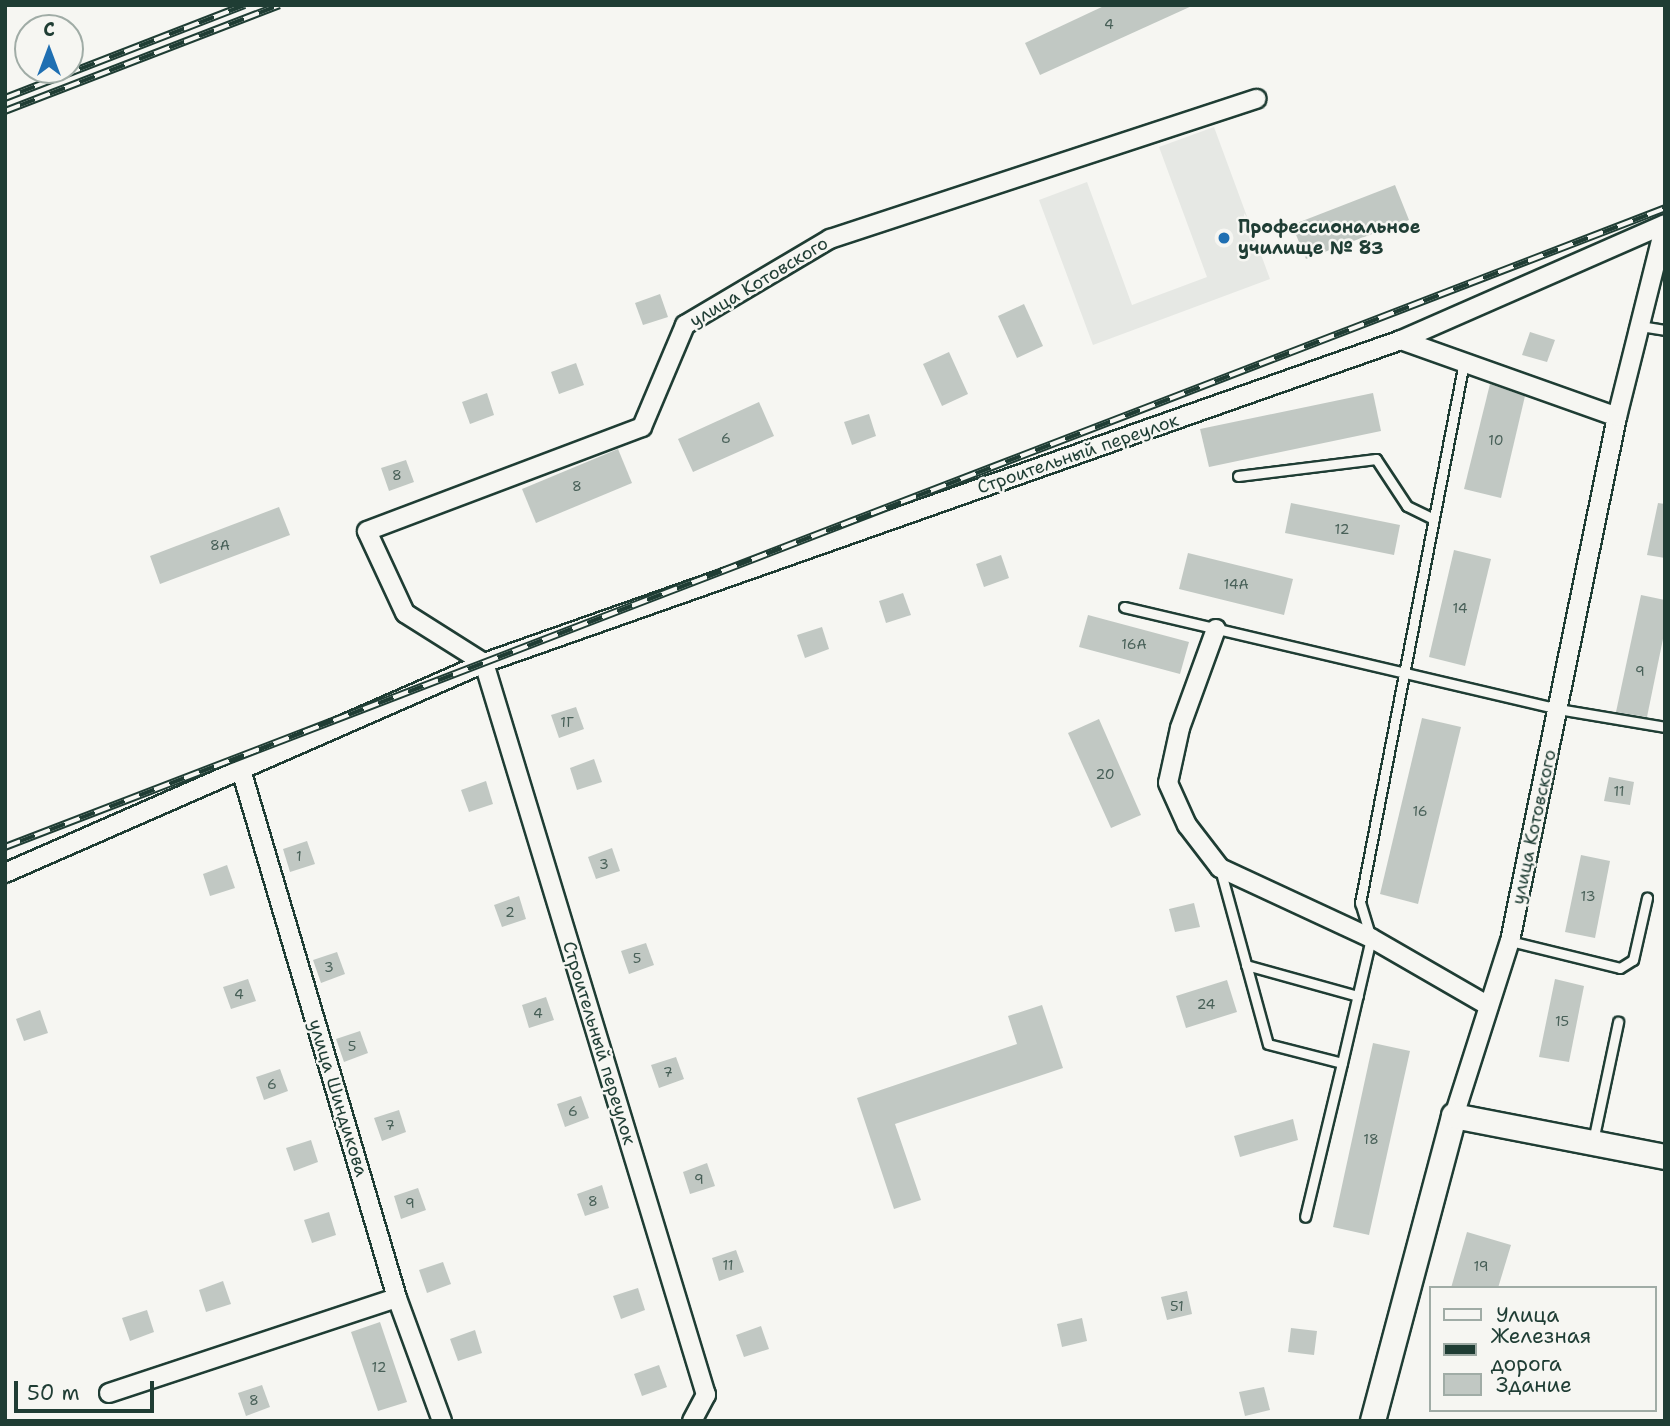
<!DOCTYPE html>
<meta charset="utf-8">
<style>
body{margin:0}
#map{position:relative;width:1670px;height:1426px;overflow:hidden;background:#f6f6f2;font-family:"Shantell Sans",sans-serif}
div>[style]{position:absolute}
.built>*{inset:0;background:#e6e8e4}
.building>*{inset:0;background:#c1c8c3}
.roads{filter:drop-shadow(2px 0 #1f3d34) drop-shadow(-2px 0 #1f3d34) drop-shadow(0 2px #1f3d34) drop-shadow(0 -2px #1f3d34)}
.lane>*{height:9px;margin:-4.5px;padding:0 4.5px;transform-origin:4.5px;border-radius:4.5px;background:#f6f6f2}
.street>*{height:18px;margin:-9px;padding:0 9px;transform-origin:9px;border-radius:9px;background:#f6f6f2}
.secondary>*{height:24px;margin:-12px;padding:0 12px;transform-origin:12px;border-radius:12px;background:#f6f6f2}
.rail>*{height:8px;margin-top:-4px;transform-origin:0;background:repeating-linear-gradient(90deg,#f6f6f2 0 16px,#1f3d34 0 32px);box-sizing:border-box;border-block:2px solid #1f3d34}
.dots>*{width:19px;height:19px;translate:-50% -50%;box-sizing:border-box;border:4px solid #f6f6f2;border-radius:50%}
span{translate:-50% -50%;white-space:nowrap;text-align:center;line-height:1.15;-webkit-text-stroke:5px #f6f6f2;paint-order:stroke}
.number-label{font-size:14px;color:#486058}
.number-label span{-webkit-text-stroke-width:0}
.poi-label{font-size:18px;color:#1f3d34;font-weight:700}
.left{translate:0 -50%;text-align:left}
.street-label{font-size:18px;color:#1f3d34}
.frame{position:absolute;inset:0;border:7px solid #1f3d34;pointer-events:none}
.legend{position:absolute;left:1429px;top:1286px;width:228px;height:126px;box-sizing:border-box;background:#f6f6f2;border:2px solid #a0aca6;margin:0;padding:9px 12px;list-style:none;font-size:21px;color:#1f3d34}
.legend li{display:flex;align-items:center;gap:14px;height:35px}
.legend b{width:35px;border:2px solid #a0aca6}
.north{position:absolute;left:14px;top:14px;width:70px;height:70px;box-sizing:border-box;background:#f6f6f2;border:2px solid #a0aca6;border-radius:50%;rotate:0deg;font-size:19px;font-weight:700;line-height:28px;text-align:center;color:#1f3d34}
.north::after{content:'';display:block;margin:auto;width:24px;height:32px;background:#1f6fb2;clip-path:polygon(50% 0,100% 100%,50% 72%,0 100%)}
.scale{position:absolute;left:14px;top:1381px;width:140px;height:32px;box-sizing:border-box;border:4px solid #1f3d34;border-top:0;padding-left:9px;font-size:21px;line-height:24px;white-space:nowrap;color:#1f3d34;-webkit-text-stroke:5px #f6f6f2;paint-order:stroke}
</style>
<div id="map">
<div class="built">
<i style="clip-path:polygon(1214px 127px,1270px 279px,1093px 345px,1039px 200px,1087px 182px,1132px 305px,1207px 277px,1159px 147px)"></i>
</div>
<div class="building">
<i style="clip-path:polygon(1106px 5px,1194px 5px,1040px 75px,1025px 43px)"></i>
<i style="clip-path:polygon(1395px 185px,1409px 220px,1306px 259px,1292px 225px)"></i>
<i style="clip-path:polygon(660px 294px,668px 317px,643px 325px,635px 303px)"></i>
<i style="clip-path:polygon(1024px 304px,1043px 346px,1017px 358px,998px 316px)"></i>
<i style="clip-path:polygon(1530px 332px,1555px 340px,1547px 362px,1522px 355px)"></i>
<i style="clip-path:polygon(949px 352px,968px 394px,942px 406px,923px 364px)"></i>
<i style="clip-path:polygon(576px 363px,584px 385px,559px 394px,551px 372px)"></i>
<i style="clip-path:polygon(1490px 384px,1525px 396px,1501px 498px,1464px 489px)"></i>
<i style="clip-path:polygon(487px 393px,494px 415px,470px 424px,462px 402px)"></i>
<i style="clip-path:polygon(1373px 393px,1381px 431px,1209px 467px,1200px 429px)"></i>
<i style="clip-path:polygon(759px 402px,774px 436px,693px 472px,678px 439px)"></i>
<i style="clip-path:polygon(869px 414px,876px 436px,852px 445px,844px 422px)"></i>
<i style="clip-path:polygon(618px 449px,632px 483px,536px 523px,522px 489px)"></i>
<i style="clip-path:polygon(406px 460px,414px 482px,389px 491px,381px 468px)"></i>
<i style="clip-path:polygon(1291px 503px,1400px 525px,1394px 555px,1285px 533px)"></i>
<i style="clip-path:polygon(1658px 503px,1665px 504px,1665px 558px,1647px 555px)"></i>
<i style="clip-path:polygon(279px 507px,290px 535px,160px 584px,150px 556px)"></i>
<i style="clip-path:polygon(1454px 550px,1491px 559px,1465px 666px,1429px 657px)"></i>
<i style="clip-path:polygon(1188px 553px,1293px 579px,1284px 615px,1179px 589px)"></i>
<i style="clip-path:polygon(1001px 555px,1009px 578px,984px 587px,976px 564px)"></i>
<i style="clip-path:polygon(903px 593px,911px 615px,886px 623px,879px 601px)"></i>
<i style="clip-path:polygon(1641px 595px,1665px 600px,1665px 629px,1647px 717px,1616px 712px)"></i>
<i style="clip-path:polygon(1088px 615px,1189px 642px,1180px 674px,1079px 647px)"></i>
<i style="clip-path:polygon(822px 627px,829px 649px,805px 658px,797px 635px)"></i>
<i style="clip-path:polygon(576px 707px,584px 729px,559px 738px,551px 715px)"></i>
<i style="clip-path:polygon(1422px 718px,1461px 727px,1418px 904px,1380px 894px)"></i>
<i style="clip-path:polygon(1099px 719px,1141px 815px,1111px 828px,1068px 733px)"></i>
<i style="clip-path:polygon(594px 759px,602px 782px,577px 790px,570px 768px)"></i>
<i style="clip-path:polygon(1609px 777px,1634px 782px,1630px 805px,1604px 801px)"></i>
<i style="clip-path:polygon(486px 781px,493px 804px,469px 812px,461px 790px)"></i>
<i style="clip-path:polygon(307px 841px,315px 864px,290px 872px,283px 849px)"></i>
<i style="clip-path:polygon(612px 848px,620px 871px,596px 879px,588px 857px)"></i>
<i style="clip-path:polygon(1581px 855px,1610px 861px,1595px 938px,1565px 932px)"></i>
<i style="clip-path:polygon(227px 865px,235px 888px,210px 896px,203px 874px)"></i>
<i style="clip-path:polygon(519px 896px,526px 919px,502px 927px,494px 905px)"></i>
<i style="clip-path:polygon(1194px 903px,1200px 927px,1175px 932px,1169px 909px)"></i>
<i style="clip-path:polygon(646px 943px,654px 965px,629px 974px,621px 951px)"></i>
<i style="clip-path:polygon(337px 952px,345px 974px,321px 983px,313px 960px)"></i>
<i style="clip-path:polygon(248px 979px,256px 1001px,231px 1009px,223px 987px)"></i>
<i style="clip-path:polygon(1555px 979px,1584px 986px,1569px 1062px,1539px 1057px)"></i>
<i style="clip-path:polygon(1227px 980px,1237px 1012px,1186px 1028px,1176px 996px)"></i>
<i style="clip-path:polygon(546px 997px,554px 1020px,529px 1028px,522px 1005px)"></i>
<i style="clip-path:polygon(1042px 1005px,1063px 1068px,895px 1124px,921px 1200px,894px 1209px,857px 1098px,1017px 1044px,1008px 1016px)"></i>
<i style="clip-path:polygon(40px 1010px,48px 1033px,24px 1041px,16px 1019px)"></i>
<i style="clip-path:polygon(360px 1031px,368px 1053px,344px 1062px,336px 1039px)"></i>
<i style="clip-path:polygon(1373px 1043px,1410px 1051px,1369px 1235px,1333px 1227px)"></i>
<i style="clip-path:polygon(676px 1057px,684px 1079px,659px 1088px,651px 1065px)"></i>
<i style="clip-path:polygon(280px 1069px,288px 1091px,264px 1100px,256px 1077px)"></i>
<i style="clip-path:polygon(581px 1096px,589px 1118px,565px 1127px,557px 1104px)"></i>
<i style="clip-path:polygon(399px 1110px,406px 1132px,382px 1141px,374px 1118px)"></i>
<i style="clip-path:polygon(1293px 1119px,1298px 1140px,1240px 1157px,1234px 1136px)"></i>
<i style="clip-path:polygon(311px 1140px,318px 1162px,294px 1171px,286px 1148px)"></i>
<i style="clip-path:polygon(707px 1163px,715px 1186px,690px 1194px,683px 1172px)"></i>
<i style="clip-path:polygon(602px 1185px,609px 1208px,585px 1216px,577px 1194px)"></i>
<i style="clip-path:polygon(418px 1188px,426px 1210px,401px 1219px,394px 1196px)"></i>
<i style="clip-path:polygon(329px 1212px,336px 1235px,312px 1243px,304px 1220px)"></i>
<i style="clip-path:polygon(1467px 1232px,1511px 1245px,1498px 1288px,1451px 1288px)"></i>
<i style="clip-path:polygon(736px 1250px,744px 1272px,719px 1281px,712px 1258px)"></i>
<i style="clip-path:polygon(443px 1262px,451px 1284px,427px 1293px,419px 1270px)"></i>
<i style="clip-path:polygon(223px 1281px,231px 1304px,206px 1312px,199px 1290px)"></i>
<i style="clip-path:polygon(638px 1288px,645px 1310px,621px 1319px,613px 1296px)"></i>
<i style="clip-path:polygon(1187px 1291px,1192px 1314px,1167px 1320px,1161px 1297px)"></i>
<i style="clip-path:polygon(147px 1310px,154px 1332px,130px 1341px,122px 1318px)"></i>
<i style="clip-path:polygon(1082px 1318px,1087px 1341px,1062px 1347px,1057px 1324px)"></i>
<i style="clip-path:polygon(380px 1322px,407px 1402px,378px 1411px,351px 1332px)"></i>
<i style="clip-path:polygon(761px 1326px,769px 1349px,744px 1357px,736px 1335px)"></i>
<i style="clip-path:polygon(1291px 1328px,1317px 1331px,1314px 1355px,1288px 1352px)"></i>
<i style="clip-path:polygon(475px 1330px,482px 1353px,458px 1361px,450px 1339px)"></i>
<i style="clip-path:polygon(659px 1365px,667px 1387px,642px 1396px,634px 1374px)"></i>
<i style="clip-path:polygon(262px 1385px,270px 1407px,246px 1416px,238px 1393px)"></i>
<i style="clip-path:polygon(1264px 1387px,1270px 1410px,1245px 1416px,1239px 1392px)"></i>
</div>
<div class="roads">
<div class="lane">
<i style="left:1640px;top:326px;width:25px;rotate:9deg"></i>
<i style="left:1238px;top:476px;width:139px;rotate:-7deg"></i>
<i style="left:1376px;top:459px;width:56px;rotate:56.6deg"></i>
<i style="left:1407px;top:506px;width:30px;rotate:26deg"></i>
<i style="left:1124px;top:607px;width:446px;rotate:13.2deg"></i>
<i style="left:1558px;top:709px;width:109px;rotate:9.5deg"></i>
<i style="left:1220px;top:869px;width:181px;rotate:74.7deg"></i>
<i style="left:1268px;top:1044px;width:76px;rotate:14.4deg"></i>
<i style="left:1342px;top:1063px;width:158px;rotate:103.5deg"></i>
<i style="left:1510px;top:941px;width:113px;rotate:13.8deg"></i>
<i style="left:1620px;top:968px;width:15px;rotate:-32deg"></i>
<i style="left:1633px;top:960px;width:64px;rotate:-77.3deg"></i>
<i style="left:1246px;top:965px;width:116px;rotate:15.5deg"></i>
<i style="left:1342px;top:1063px;width:128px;rotate:-76.9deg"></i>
<i style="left:1371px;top:938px;width:37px;rotate:-107deg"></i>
<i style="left:1360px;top:903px;width:551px;rotate:-79.12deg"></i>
<i style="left:1593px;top:1141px;width:122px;rotate:-78.1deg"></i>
</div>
<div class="street">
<i style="left:1401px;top:340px;width:229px;rotate:19.6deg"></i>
<i style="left:1216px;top:629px;width:105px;rotate:110deg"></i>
<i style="left:1180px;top:728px;width:56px;rotate:102.3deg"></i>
<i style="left:1168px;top:783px;width:46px;rotate:65.7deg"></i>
<i style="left:1187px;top:825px;width:54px;rotate:52.5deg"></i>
<i style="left:1220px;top:868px;width:166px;rotate:24.9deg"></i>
<i style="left:1371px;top:938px;width:136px;rotate:30deg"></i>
<i style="left:242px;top:773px;width:547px;rotate:73.55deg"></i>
<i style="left:397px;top:1298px;width:131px;rotate:69.9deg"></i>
<i style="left:5px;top:873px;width:523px;rotate:-23.67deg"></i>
<i style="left:484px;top:663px;width:972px;rotate:-19.4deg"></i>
<i style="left:1401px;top:340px;width:288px;rotate:-23.7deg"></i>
<i style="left:1454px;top:1116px;width:184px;rotate:-72.3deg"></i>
<i style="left:1510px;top:941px;width:535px;rotate:-78.46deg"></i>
<i style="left:1617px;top:417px;width:198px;rotate:-76deg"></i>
<i style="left:109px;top:1393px;width:303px;rotate:-18.3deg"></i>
<i style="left:692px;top:1421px;width:30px;rotate:-62deg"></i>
<i style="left:706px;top:1395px;width:765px;rotate:-106.87deg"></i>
<i style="left:484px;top:663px;width:93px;rotate:-147.7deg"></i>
<i style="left:405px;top:613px;width:90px;rotate:-114.9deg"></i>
<i style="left:367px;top:531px;width:294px;rotate:-20.7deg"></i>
<i style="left:642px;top:427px;width:111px;rotate:-67.1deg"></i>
<i style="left:685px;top:325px;width:169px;rotate:-30.7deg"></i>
<i style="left:830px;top:239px;width:449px;rotate:-18.2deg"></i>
</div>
<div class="secondary">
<i style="left:1373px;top:1421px;width:316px;rotate:-75.1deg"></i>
<i style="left:1454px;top:1116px;width:215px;rotate:11deg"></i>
</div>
</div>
<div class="rail">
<i style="left:5px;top:98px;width:257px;rotate:-21.2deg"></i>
<i style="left:5px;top:111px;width:294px;rotate:-21.1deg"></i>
<i style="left:5px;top:847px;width:1779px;rotate:-21.05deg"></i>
</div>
<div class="dots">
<i style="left:1224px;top:238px;background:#1f6fb2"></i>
</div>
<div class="number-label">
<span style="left:1109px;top:24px">4</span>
<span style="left:726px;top:438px">6</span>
<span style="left:1496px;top:440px">10</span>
<span style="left:397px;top:475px">8</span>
<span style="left:577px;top:486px">8</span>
<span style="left:1342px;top:529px">12</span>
<span style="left:220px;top:545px">8А</span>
<span style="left:1236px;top:584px">14А</span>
<span style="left:1460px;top:608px">14</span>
<span style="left:1134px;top:644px">16А</span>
<span style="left:1640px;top:671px">9</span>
<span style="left:567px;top:722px">1Г</span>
<span style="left:1105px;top:774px">20</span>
<span style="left:1619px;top:791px">11</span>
<span style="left:1420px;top:811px">16</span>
<span style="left:299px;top:856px">1</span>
<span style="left:604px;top:864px">3</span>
<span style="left:1588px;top:896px">13</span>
<span style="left:510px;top:912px">2</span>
<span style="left:637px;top:958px">5</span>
<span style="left:329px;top:967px">3</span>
<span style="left:239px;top:994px">4</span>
<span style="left:1206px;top:1004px">24</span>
<span style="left:538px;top:1013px">4</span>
<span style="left:1562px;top:1021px">15</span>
<span style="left:352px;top:1046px">5</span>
<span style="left:668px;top:1072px">7</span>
<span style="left:272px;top:1084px">6</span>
<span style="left:573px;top:1111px">6</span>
<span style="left:390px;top:1125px">7</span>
<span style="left:1371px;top:1139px">18</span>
<span style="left:699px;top:1179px">9</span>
<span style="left:593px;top:1201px">8</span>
<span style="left:410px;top:1203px">9</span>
<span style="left:728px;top:1265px">11</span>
<span style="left:1481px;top:1266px">19</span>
<span style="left:1177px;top:1306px">51</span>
<span style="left:379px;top:1367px">12</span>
<span style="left:254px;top:1400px">8</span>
</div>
<div class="poi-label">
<span class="left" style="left:1238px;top:238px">Профессиональное<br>училище № 83</span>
</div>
<div class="street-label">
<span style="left:759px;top:282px;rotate:-31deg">улица Котовского</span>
<span style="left:1078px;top:454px;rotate:-19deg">Строительный переулок</span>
<span style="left:1534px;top:827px;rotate:-78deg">улица Котовского</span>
<span style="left:599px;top:1043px;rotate:73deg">Строительный переулок</span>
<span style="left:338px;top:1098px;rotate:73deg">улица Шиндикова</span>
</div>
<div class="frame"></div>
<ul class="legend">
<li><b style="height:9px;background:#f6f6f2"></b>Улица</li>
<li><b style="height:9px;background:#1f3d34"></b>Железная дорога</li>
<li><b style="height:19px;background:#c1c8c3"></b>Здание</li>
</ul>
<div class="north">С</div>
<div class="scale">50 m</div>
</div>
